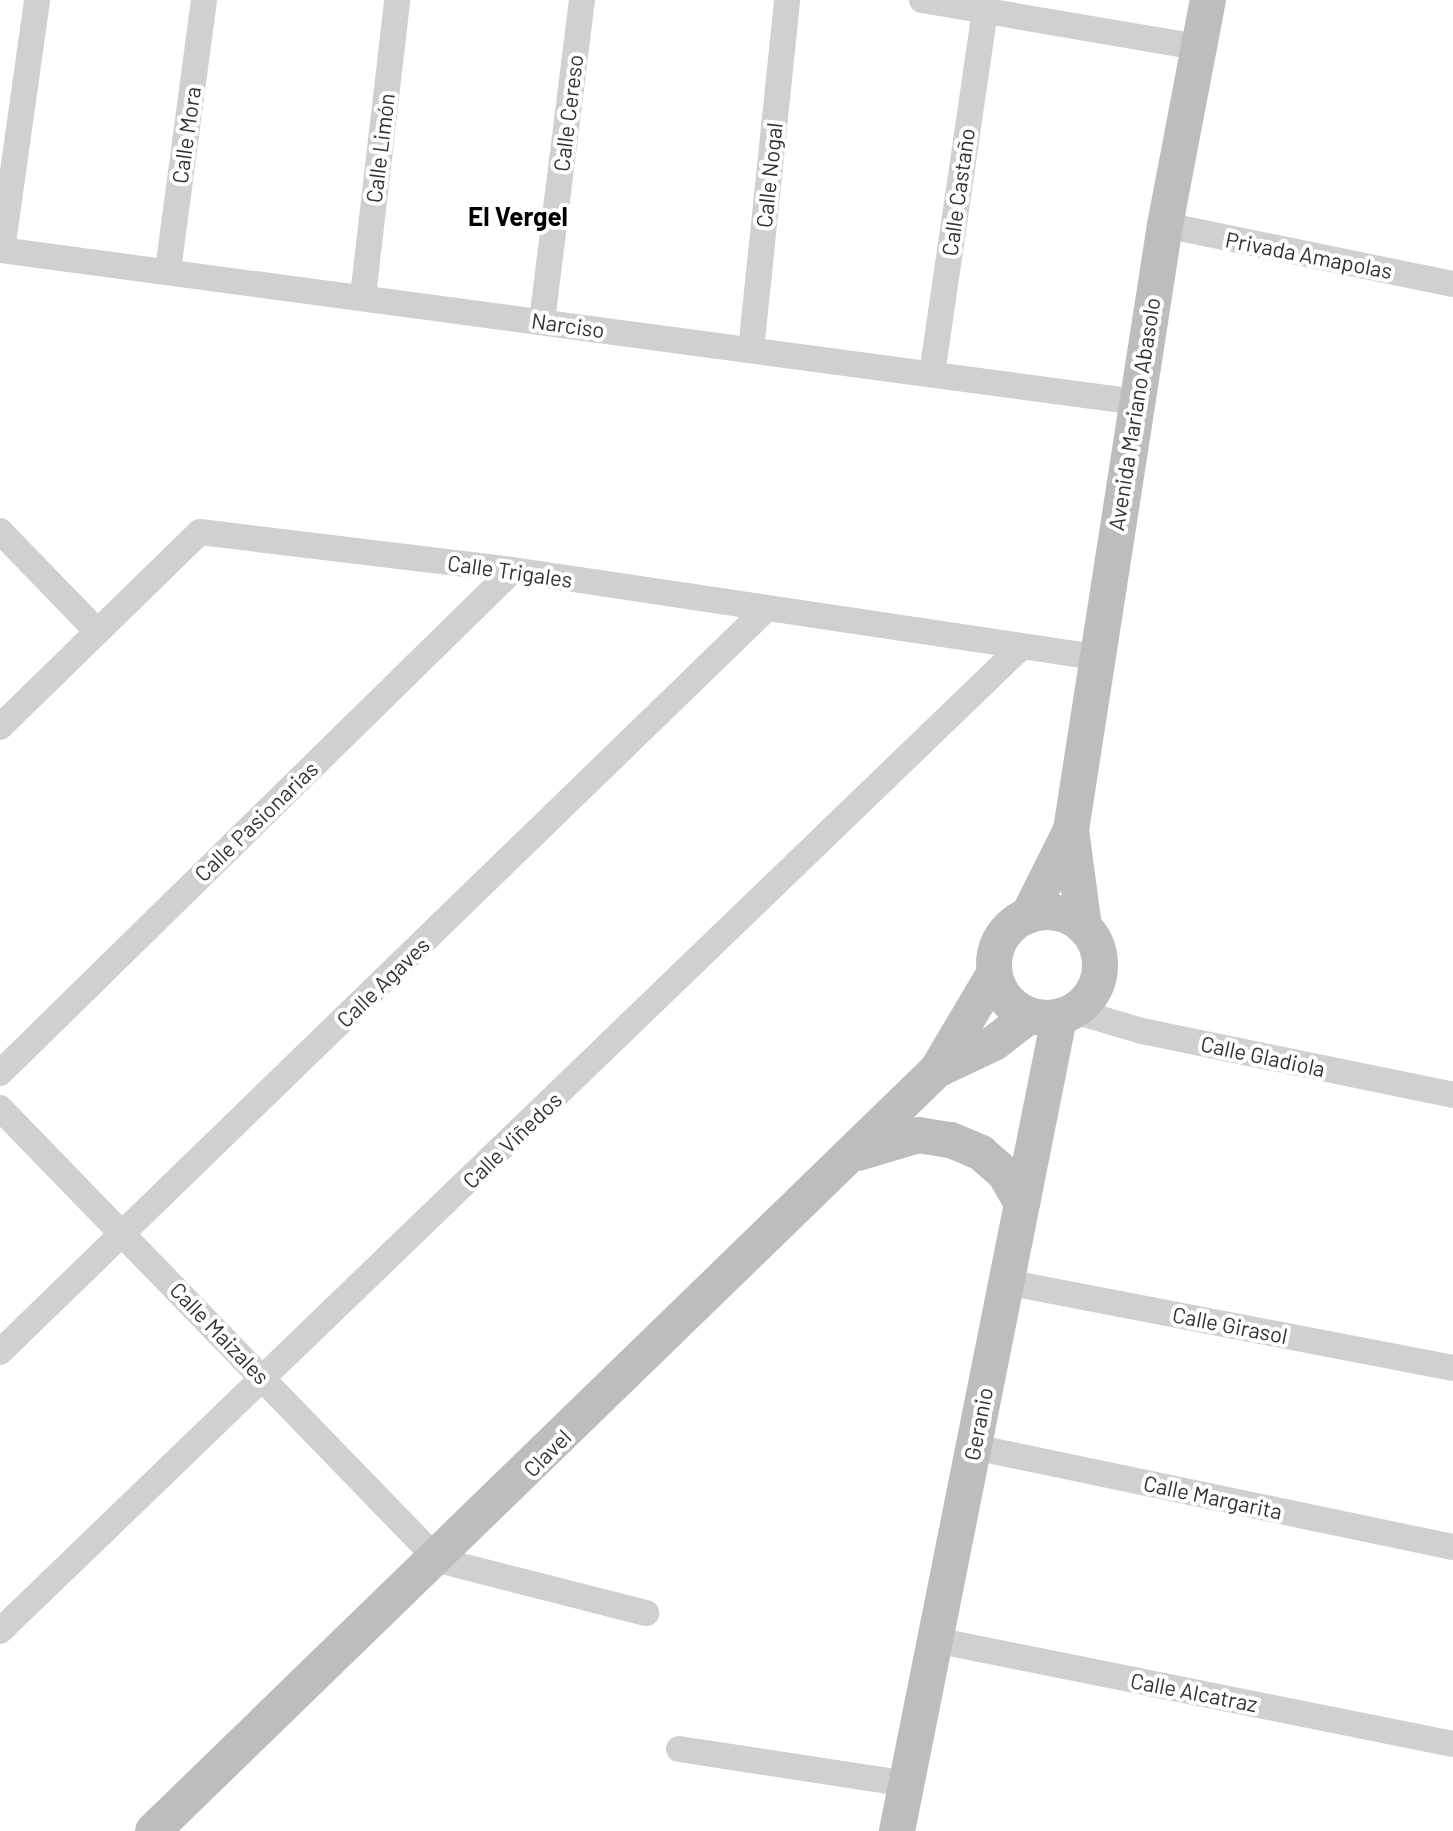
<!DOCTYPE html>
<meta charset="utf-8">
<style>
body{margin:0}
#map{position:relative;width:1453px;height:1831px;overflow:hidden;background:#fff;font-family:Barlow,sans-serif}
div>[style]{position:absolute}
.street>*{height:26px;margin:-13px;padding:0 13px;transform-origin:13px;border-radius:13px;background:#d0d0d0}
.secondary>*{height:36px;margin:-18px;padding:0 18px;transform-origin:18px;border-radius:18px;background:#bdbdbd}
.secondary>.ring{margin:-18px;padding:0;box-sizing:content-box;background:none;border:36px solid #bdbdbd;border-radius:50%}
span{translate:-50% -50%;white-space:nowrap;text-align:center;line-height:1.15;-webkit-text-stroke:8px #fff;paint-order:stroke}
.street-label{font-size:22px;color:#333}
.quarter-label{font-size:26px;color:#000;font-weight:700}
</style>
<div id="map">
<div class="street">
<i style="left:922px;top:0;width:280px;rotate:9.7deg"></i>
<i style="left:1165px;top:225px;width:294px;rotate:11.6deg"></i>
<i style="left:0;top:250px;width:1146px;rotate:7.62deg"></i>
<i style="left:2px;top:250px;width:252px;rotate:-82deg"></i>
<i style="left:168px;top:270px;width:272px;rotate:-82.4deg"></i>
<i style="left:363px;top:296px;width:298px;rotate:-83.4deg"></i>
<i style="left:542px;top:321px;width:323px;rotate:-82.9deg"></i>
<i style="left:751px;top:350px;width:352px;rotate:-84.1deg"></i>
<i style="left:932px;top:374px;width:368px;rotate:-81.7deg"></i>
<i style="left:0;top:531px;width:136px;rotate:45.9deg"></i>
<i style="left:0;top:727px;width:279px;rotate:-44.3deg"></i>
<i style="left:200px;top:532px;width:315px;rotate:6.9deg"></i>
<i style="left:513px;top:570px;width:588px;rotate:8.5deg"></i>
<i style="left:1074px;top:1011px;width:71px;rotate:16.4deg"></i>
<i style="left:1142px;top:1031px;width:318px;rotate:11.6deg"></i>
<i style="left:0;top:1073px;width:718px;rotate:-44.44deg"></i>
<i style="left:0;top:1108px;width:629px;rotate:45.9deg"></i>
<i style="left:438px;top:1560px;width:215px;rotate:14.3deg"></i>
<i style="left:1006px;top:1282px;width:455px;rotate:10.9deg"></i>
<i style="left:0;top:1352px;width:1064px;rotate:-44.12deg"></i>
<i style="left:974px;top:1447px;width:489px;rotate:11.8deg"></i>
<i style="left:0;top:1631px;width:1418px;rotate:-43.94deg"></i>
<i style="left:935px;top:1640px;width:528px;rotate:11.35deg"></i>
<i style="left:679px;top:1749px;width:231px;rotate:8.7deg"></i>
</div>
<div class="secondary">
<i style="left:1071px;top:830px;width:98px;rotate:82.4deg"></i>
<i class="ring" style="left:994px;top:912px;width:70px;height:70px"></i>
<i style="left:1028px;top:916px;width:96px;rotate:-63.4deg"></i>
<i style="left:1071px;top:830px;width:612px;rotate:-81.17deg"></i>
<i style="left:1165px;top:225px;width:229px;rotate:-79.2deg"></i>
<i style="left:937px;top:1070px;width:63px;rotate:-25.3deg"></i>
<i style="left:994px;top:1043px;width:44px;rotate:-37.6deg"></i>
<i style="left:858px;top:1153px;width:63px;rotate:-16.7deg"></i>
<i style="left:918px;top:1135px;width:33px;rotate:9deg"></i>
<i style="left:951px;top:1140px;width:33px;rotate:23deg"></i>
<i style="left:981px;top:1153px;width:32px;rotate:41deg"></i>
<i style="left:1005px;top:1174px;width:34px;rotate:60deg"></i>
<i style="left:153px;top:1831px;width:1093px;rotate:-44.15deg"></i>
<i style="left:937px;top:1070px;width:112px;rotate:-59.3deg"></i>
<i style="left:897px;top:1831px;width:829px;rotate:-78.73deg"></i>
</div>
<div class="street-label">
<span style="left:568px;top:113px;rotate:-83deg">Calle Cereso</span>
<span style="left:186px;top:135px;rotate:-82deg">Calle Mora</span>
<span style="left:380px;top:148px;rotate:-83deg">Calle Limón</span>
<span style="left:769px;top:175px;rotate:-84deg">Calle Nogal</span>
<span style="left:958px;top:192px;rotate:-82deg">Calle Castaño</span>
<span style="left:1309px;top:255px;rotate:11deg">Privada Amapolas</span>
<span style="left:568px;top:325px;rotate:8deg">Narciso</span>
<span style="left:1134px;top:414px;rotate:-81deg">Avenida Mariano Abasolo</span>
<span style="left:510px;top:571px;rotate:8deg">Calle Trigales</span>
<span style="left:256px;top:821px;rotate:-44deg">Calle Pasionarias</span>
<span style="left:383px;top:982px;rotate:-44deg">Calle Agaves</span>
<span style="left:1263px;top:1056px;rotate:12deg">Calle Gladiola</span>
<span style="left:512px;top:1140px;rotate:-44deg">Calle Viñedos</span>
<span style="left:1230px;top:1325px;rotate:11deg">Calle Girasol</span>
<span style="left:220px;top:1333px;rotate:46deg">Calle Maizales</span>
<span style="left:978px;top:1424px;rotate:-79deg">Geranio</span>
<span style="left:547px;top:1453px;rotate:-45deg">Clavel</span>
<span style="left:1213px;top:1497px;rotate:12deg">Calle Margarita</span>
<span style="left:1194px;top:1692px;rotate:11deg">Calle Alcatraz</span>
</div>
<div class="quarter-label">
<span style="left:518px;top:216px">El Vergel</span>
</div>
</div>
